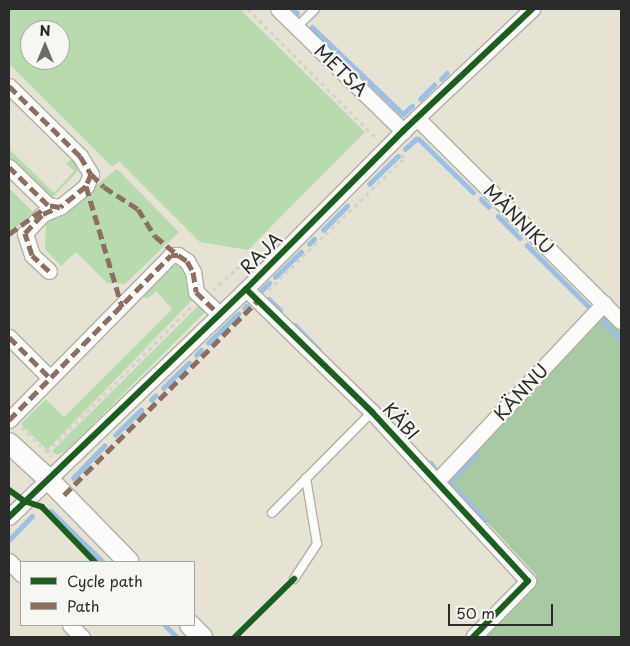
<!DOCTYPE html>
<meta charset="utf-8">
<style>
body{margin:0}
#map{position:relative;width:630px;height:646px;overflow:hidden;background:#e6e2d4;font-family:"Playpen Sans",sans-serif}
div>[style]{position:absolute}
.green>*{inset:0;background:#b7dbae}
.forest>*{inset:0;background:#a7caa2}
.stream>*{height:4.5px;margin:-2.25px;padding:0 2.25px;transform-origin:2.25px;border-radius:2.25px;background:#9cc0e4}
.path>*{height:2.5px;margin-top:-1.25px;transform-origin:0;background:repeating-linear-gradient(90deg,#d2d1ce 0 4px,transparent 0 8px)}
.roads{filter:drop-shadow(1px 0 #b2afa6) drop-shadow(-1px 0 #b2afa6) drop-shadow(0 1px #b2afa6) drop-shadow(0 -1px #b2afa6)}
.service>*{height:8px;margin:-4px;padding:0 4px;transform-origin:4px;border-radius:4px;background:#fbfbf9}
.minor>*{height:15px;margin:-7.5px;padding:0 7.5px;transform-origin:7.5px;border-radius:7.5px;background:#fbfbf9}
.tertiary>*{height:20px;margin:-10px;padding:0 10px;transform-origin:10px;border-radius:10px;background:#fbfbf9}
.quiet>*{height:5px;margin-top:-2.5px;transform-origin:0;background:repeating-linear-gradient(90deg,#8d6e63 0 10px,transparent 0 15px)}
.cycleway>*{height:6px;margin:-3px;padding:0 3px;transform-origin:3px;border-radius:3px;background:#1b5e20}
span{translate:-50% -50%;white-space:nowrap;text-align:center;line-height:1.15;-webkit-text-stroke:4.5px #f6f6f2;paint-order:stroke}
.street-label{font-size:18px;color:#2b2b2b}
.frame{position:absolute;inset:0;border:10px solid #2b2b2b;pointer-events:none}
.legend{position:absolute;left:20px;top:561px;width:175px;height:65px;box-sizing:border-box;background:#f6f6f2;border:1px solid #a5a5a2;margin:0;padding:6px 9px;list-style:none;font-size:15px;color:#2b2b2b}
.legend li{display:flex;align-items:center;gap:10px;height:25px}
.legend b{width:25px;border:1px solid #a5a5a2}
.north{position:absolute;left:20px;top:20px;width:50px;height:50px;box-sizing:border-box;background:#f6f6f2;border:1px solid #a5a5a2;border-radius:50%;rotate:0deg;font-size:14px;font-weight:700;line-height:20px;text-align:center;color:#2b2b2b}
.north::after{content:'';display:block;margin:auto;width:18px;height:22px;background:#6c6b66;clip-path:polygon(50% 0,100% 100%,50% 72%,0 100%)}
.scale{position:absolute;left:448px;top:604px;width:105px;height:22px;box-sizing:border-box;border:2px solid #2b2b2b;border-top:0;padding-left:6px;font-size:15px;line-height:18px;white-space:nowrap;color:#2b2b2b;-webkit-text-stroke:4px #f6f6f2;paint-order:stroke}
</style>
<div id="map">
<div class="green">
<i style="clip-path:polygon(evenodd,9px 9px,240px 9px,365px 132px,248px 250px,200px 242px,119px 161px,112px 167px,9px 64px,9px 9px,30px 30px,60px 30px,60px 60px,30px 60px,30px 30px)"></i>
<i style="clip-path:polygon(9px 149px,54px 193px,74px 171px,66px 163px,74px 158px,81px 168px,53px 197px,50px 198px,46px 196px,9px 160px)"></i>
<i style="clip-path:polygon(117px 169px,179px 232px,125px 284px,107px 283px,76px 252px,61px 266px,45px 249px,46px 224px)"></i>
<i style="clip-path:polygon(9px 188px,33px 212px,9px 234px)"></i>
<i style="clip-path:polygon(173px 264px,185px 268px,196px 296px,47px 450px,21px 424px,46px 399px,64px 417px,172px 309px,156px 291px,147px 299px,143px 296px,146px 293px,147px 286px)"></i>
<i style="clip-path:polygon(201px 303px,205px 307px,204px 313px,66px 451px,56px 455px,52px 451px)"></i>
</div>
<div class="forest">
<i style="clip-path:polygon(604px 313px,621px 329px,621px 637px,480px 637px,537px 576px,449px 481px)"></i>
</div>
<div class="stream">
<i style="left:293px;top:9px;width:6px;rotate:45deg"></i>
<i style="left:312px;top:27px;width:126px;rotate:43.7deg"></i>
<i style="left:403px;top:114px;width:12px;rotate:-42deg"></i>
<i style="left:441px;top:79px;width:8px;rotate:-45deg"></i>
<i style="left:420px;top:99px;width:20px;rotate:-45deg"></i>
<i style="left:405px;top:149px;width:15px;rotate:-42deg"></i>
<i style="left:416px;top:139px;width:3px"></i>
<i style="left:419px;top:139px;width:76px;rotate:44.5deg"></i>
<i style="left:369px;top:184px;width:40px;rotate:-44deg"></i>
<i style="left:481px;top:199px;width:11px;rotate:45deg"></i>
<i style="left:498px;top:216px;width:31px;rotate:45deg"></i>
<i style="left:323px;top:230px;width:34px;rotate:-45deg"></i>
<i style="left:309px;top:244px;width:7px;rotate:-45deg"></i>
<i style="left:527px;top:245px;width:86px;rotate:45deg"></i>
<i style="left:275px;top:277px;width:36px;rotate:-44deg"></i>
<i style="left:259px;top:293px;width:14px;rotate:-45deg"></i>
<i style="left:269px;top:299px;width:16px;rotate:45deg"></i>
<i style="left:244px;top:308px;width:3px;rotate:-45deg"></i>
<i style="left:604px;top:322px;width:24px;rotate:45deg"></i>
<i style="left:295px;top:325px;width:35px;rotate:46deg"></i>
<i style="left:208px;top:343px;width:42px;rotate:-44deg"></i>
<i style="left:196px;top:355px;width:7px;rotate:-45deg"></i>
<i style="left:163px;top:388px;width:36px;rotate:-44deg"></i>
<i style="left:151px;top:400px;width:6px;rotate:-45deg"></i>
<i style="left:115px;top:435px;width:36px;rotate:-44deg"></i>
<i style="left:477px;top:454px;width:39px;rotate:134deg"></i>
<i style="left:450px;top:482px;width:52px;rotate:46.5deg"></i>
<i style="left:431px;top:463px;width:5px;rotate:53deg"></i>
<i style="left:73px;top:478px;width:45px;rotate:-45.9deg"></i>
<i style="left:51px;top:511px;width:73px;rotate:44.4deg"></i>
<i style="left:9px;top:540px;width:33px;rotate:-46deg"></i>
<i style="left:165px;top:625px;width:17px;rotate:45deg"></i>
</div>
<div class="path">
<i style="left:248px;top:9px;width:183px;rotate:45.2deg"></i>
<i style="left:213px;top:290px;width:31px;rotate:-42deg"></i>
<i style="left:236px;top:269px;width:13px;rotate:-39deg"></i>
<i style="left:246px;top:261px;width:8px;rotate:-14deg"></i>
<i style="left:268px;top:290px;width:190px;rotate:-44.1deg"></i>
<i style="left:404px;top:158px;width:7px;rotate:-135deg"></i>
<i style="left:22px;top:427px;width:42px;rotate:45deg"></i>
<i style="left:47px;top:452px;width:204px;rotate:-45.2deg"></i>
</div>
<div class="roads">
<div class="service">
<i style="left:297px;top:27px;width:25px;rotate:-45deg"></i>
<i style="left:272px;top:513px;width:142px;rotate:-45.3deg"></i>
<i style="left:294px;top:579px;width:42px;rotate:-56.7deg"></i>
<i style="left:317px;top:544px;width:67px;rotate:-99.5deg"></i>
</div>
<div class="minor">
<i style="left:278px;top:9px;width:175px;rotate:44.3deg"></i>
<i style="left:9px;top:86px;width:100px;rotate:44.6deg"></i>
<i style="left:80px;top:156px;width:21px;rotate:59deg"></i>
<i style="left:91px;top:174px;width:13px;rotate:113deg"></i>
<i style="left:86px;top:186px;width:33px;rotate:141deg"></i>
<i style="left:60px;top:207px;width:12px;rotate:-171deg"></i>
<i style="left:48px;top:205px;width:54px;rotate:-135.7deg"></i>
<i style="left:417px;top:118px;width:288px;rotate:44.9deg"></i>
<i style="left:49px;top:271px;width:23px;rotate:-137deg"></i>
<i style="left:32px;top:255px;width:23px;rotate:-108deg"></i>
<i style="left:25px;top:233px;width:26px;rotate:-47deg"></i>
<i style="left:43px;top:214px;width:17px;rotate:-24deg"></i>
<i style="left:246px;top:289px;width:176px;rotate:44.3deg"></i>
<i style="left:372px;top:412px;width:230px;rotate:47.3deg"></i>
<i style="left:528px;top:581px;width:78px;rotate:134.5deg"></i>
<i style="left:9px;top:337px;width:58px;rotate:45deg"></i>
<i style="left:9px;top:420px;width:231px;rotate:-45.5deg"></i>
<i style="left:171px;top:255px;width:7px"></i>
<i style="left:178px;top:255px;width:11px;rotate:34deg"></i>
<i style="left:187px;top:261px;width:13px;rotate:61deg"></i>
<i style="left:193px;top:272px;width:20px;rotate:81deg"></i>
<i style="left:196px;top:292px;width:32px;rotate:44deg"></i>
<i style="left:437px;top:481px;width:244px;rotate:-46.8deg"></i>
<i style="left:9px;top:517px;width:329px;rotate:-43.9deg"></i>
<i style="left:246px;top:289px;width:223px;rotate:-45.2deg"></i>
<i style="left:403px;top:131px;width:178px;rotate:-43.4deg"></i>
<i style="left:9px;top:561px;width:18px;rotate:47deg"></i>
<i style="left:70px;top:625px;width:17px;rotate:45deg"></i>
</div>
<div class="tertiary">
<i style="left:9px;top:443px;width:52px;rotate:42.6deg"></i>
<i style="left:47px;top:478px;width:117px;rotate:45.7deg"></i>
<i style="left:190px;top:625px;width:17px;rotate:45deg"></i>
</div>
</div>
<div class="quiet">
<i style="left:9px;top:86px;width:100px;rotate:44.6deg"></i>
<i style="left:80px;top:156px;width:21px;rotate:59deg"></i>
<i style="left:91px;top:174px;width:13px;rotate:113deg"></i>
<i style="left:86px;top:186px;width:33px;rotate:141deg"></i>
<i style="left:60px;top:207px;width:12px;rotate:-171deg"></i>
<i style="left:48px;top:205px;width:54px;rotate:-135.7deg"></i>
<i style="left:91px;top:174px;width:18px;rotate:45deg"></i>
<i style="left:104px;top:187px;width:40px;rotate:32.9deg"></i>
<i style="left:138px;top:209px;width:32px;rotate:58deg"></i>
<i style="left:155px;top:236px;width:30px;rotate:40deg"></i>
<i style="left:86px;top:186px;width:126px;rotate:73.4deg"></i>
<i style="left:9px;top:234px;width:41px;rotate:-36deg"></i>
<i style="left:49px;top:271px;width:23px;rotate:-137deg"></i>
<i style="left:32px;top:255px;width:23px;rotate:-108deg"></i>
<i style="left:25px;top:233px;width:26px;rotate:-47deg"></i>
<i style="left:43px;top:214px;width:17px;rotate:-24deg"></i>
<i style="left:9px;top:337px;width:58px;rotate:45deg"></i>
<i style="left:9px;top:420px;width:231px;rotate:-45.5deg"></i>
<i style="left:171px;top:255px;width:7px"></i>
<i style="left:178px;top:255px;width:11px;rotate:34deg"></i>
<i style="left:187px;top:261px;width:13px;rotate:61deg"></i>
<i style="left:193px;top:272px;width:20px;rotate:81deg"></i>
<i style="left:196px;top:292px;width:32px;rotate:44deg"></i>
<i style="left:64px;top:495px;width:275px;rotate:-45.1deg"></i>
</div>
<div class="cycleway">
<i style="left:246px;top:289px;width:176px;rotate:44.3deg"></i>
<i style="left:372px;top:412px;width:230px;rotate:47.3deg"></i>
<i style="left:528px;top:581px;width:78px;rotate:134.5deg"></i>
<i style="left:9px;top:490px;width:19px;rotate:36deg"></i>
<i style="left:24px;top:501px;width:19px;rotate:18deg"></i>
<i style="left:42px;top:507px;width:76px;rotate:46.1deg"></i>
<i style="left:9px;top:517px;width:329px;rotate:-43.9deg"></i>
<i style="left:246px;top:289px;width:223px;rotate:-45.2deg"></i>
<i style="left:403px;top:131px;width:178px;rotate:-43.4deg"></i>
<i style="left:235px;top:637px;width:83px;rotate:-44.5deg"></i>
</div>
<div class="street-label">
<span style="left:341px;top:70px;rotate:44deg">METSA</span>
<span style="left:519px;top:219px;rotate:45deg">MÄNNIKU</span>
<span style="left:261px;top:253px;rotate:-45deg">RAJA</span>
<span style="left:521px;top:392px;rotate:-47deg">KÄNNU</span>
<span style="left:401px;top:421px;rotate:47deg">KÄBI</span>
</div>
<div class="frame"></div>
<ul class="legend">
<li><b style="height:6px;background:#1b5e20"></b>Cycle path</li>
<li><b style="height:6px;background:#8d6e63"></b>Path</li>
</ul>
<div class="north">N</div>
<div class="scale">50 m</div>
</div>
